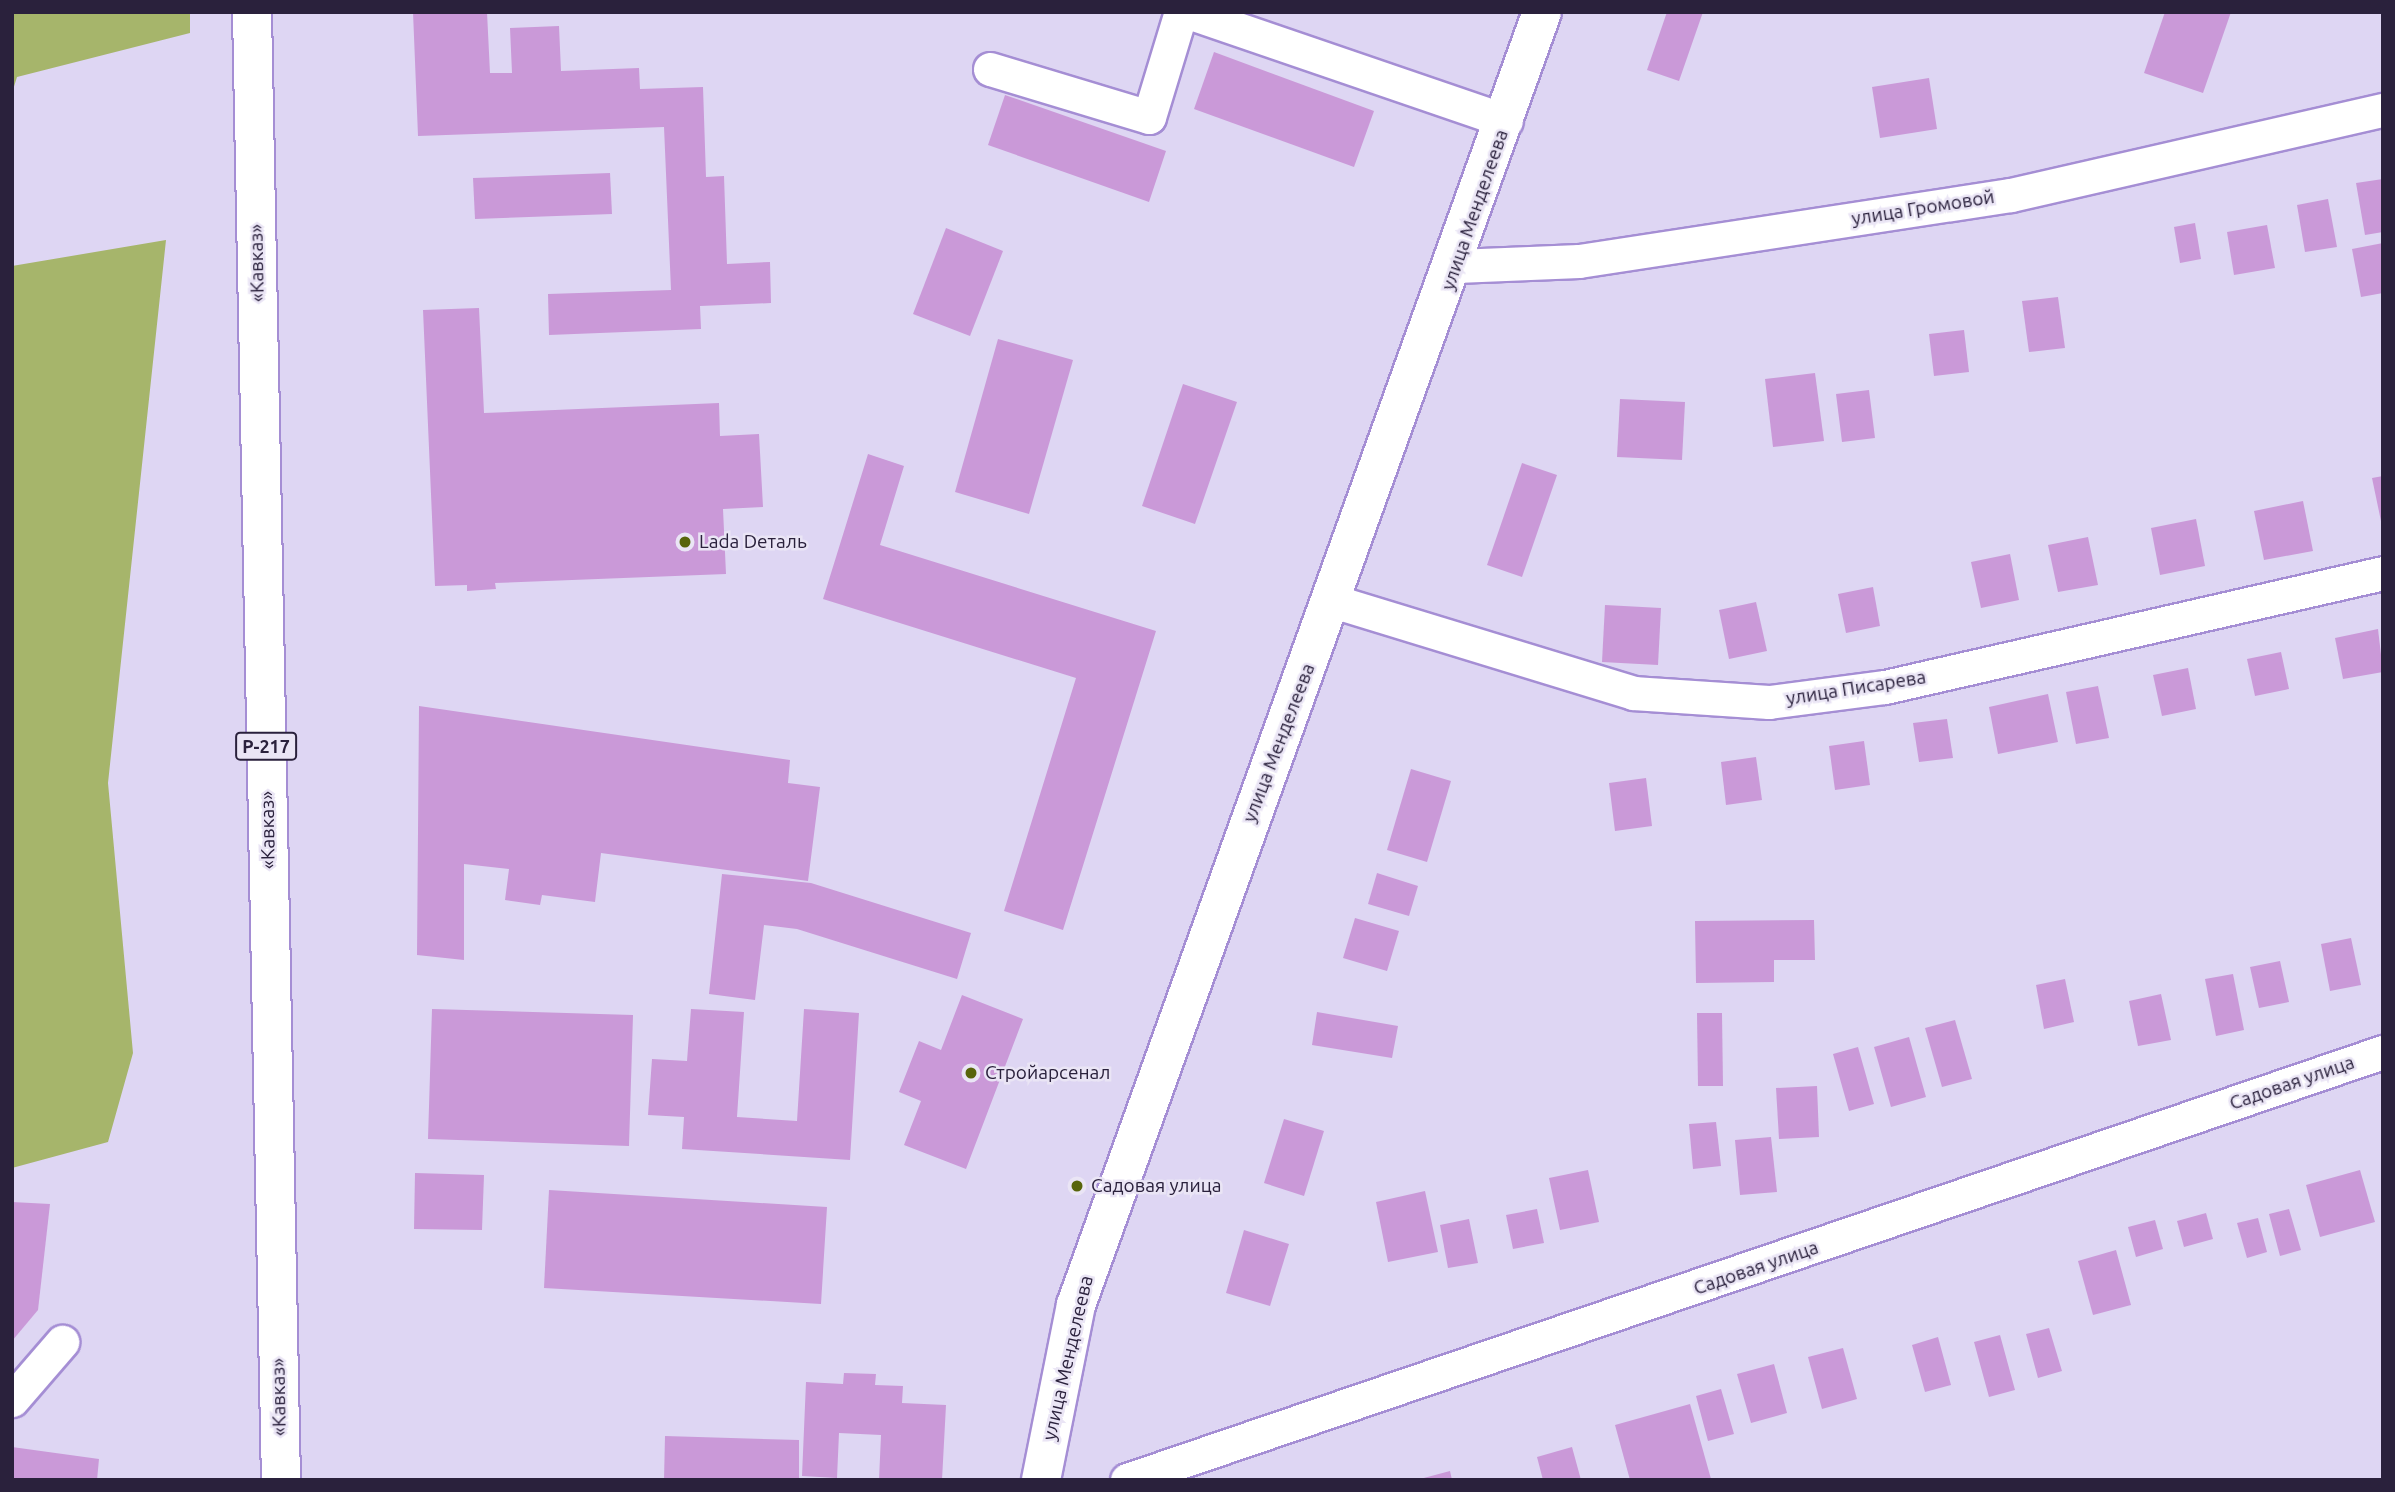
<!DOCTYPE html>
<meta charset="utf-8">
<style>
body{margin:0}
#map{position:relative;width:2395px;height:1492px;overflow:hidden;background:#ded6f3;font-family:Ubuntu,sans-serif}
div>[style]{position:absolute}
.forest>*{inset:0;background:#a6b56b}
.building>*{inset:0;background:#ca99d8}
.roads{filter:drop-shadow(2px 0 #a58ed4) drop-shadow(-2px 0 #a58ed4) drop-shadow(0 2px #a58ed4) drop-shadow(0 -2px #a58ed4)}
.minor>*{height:33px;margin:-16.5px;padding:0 16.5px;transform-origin:16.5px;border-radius:16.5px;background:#fff}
.major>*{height:38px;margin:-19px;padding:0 19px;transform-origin:19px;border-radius:19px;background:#fff}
.highway>*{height:38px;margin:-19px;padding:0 19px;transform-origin:19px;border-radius:19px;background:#fff}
.dots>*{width:19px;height:19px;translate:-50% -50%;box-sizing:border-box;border:4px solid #eae5f5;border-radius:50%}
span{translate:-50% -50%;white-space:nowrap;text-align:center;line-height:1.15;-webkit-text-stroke:5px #eae5f5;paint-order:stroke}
.shield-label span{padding:2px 5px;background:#eae5f5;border:2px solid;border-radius:5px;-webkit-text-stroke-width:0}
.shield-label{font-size:18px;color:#2a213c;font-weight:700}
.street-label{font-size:19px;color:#2a213c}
.poi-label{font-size:19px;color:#2a213c}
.left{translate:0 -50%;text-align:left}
.frame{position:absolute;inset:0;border:14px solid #2a213c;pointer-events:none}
</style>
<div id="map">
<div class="forest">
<i style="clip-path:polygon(12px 12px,190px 12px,190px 33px,17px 77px,12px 93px)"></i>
<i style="clip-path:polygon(166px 240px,108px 783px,133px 1053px,108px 1142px,12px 1168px,12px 266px)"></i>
</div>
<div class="building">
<i style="clip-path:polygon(413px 12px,487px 12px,490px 73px,512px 73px,510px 28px,559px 26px,561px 71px,639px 68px,640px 89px,703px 87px,706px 177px,724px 176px,727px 264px,770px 262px,771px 303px,700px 306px,701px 329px,549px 335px,548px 294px,671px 290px,664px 127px,418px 136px)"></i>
<i style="clip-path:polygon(1667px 12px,1703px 12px,1679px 81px,1647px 70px)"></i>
<i style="clip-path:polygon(2165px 12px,2231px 12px,2203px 93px,2144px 73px)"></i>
<i style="clip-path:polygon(1214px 52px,1374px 111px,1354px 167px,1194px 109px)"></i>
<i style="clip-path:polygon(1929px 78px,1937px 129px,1880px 138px,1872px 87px)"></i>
<i style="clip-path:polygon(1005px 95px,1166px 151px,1149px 202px,988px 145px)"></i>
<i style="clip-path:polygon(610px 173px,612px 214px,475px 219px,473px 178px)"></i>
<i style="clip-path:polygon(2383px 179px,2383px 232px,2365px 235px,2356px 183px)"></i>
<i style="clip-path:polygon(2328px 199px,2337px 247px,2305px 252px,2297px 205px)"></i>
<i style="clip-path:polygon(2195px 223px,2201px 259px,2180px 263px,2174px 227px)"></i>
<i style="clip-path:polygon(2267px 225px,2275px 268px,2234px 275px,2227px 232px)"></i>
<i style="clip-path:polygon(946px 228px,1003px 251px,970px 336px,913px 314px)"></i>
<i style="clip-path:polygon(2383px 243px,2383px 293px,2361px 297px,2352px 249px)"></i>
<i style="clip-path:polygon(2058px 297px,2065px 348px,2029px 352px,2022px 301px)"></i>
<i style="clip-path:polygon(479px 308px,484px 413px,719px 403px,720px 436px,759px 434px,763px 507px,723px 509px,726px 574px,495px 583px,496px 589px,467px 591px,467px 585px,435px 586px,423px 310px)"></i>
<i style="clip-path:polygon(1964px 330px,1969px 372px,1934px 376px,1929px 334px)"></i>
<i style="clip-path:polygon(998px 339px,1073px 360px,1029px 514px,955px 492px)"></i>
<i style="clip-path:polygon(1815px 373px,1824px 441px,1773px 447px,1765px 379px)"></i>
<i style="clip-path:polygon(1183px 384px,1237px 402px,1195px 524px,1142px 506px)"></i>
<i style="clip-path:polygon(1869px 390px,1875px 438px,1842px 442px,1836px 394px)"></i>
<i style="clip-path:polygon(1620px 399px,1685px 402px,1682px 460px,1617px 457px)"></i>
<i style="clip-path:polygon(868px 454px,904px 466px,880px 545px,1156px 631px,1063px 930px,1004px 911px,1076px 678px,823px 599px)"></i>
<i style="clip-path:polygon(1522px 463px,1557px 475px,1522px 577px,1487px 565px)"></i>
<i style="clip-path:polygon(2383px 476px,2383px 526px,2382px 526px,2372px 478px)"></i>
<i style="clip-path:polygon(2303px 501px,2313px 551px,2264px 560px,2254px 511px)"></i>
<i style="clip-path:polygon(2196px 519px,2205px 566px,2160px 575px,2151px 528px)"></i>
<i style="clip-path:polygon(2088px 537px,2098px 585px,2058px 592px,2048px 545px)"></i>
<i style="clip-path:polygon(2010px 554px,2019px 600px,1981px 608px,1971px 562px)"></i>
<i style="clip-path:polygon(1873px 587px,1880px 626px,1846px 633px,1838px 594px)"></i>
<i style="clip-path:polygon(1756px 602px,1767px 651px,1729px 659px,1719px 610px)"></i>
<i style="clip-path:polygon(1605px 605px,1661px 608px,1658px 665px,1602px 662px)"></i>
<i style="clip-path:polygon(2378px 629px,2383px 672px,2343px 679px,2335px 638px)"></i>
<i style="clip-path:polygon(2281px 652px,2289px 689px,2255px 696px,2247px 659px)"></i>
<i style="clip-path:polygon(2188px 668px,2196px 709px,2162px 716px,2153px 675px)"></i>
<i style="clip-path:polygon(2098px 686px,2109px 738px,2076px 744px,2066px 692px)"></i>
<i style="clip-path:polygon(2048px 694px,2058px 742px,1998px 754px,1989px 707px)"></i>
<i style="clip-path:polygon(419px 706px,790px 760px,788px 783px,820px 787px,808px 881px,601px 853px,595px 902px,542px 895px,540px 905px,505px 900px,509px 869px,464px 864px,464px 960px,417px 955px)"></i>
<i style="clip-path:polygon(1947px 719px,1953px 758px,1919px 762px,1913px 723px)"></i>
<i style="clip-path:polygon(1864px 741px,1870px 785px,1835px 790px,1829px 746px)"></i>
<i style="clip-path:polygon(1756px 757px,1762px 800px,1726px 805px,1721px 762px)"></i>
<i style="clip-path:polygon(1411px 769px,1451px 781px,1427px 862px,1387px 850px)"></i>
<i style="clip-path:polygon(1646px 778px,1652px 826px,1615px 831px,1609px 783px)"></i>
<i style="clip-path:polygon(1377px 873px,1418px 886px,1409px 916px,1368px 904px)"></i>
<i style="clip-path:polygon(722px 874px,811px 883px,971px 933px,957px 979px,797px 929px,764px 925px,755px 1000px,709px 994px)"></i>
<i style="clip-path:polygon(1355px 918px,1399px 931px,1387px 971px,1343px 958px)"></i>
<i style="clip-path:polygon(1814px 920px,1815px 960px,1774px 960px,1774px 982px,1696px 983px,1695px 921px)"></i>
<i style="clip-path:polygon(2351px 938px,2361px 985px,2330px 991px,2321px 944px)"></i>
<i style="clip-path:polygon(2280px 961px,2289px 1002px,2259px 1008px,2250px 967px)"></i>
<i style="clip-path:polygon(2233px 974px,2244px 1030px,2216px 1036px,2205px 979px)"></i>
<i style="clip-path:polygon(2065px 979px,2074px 1022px,2044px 1029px,2036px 985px)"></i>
<i style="clip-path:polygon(2161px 994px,2171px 1040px,2138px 1046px,2129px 1001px)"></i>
<i style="clip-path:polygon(962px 995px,1023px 1019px,966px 1169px,904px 1145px,921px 1101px,899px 1092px,919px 1041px,941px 1050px)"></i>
<i style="clip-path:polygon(432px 1009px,633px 1015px,629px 1146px,428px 1139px)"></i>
<i style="clip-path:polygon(691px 1009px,744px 1012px,737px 1117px,797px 1121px,804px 1009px,859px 1013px,850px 1160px,682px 1149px,684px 1117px,648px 1115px,652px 1059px,687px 1061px)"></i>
<i style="clip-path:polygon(1317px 1012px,1398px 1026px,1392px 1058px,1312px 1045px)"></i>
<i style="clip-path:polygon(1697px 1013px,1722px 1013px,1723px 1086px,1698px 1086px)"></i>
<i style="clip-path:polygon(1955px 1020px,1972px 1079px,1942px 1087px,1925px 1028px)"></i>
<i style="clip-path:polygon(1909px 1037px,1926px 1097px,1891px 1107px,1874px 1047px)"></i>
<i style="clip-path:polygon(1858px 1047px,1874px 1104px,1849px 1111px,1833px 1054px)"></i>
<i style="clip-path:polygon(1817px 1086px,1819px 1137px,1779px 1139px,1776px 1088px)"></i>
<i style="clip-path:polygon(1284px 1119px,1324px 1131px,1304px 1196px,1264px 1183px)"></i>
<i style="clip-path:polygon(1716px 1122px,1721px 1166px,1693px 1169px,1689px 1124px)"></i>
<i style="clip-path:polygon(1771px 1137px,1777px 1192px,1740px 1195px,1735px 1140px)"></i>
<i style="clip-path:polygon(1588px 1170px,1599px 1222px,1560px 1230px,1549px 1178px)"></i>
<i style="clip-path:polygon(2360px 1170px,2375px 1222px,2320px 1237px,2306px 1185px)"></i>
<i style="clip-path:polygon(415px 1173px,484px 1175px,482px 1230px,414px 1229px)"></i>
<i style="clip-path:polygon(549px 1190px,827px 1207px,821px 1304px,544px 1288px)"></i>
<i style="clip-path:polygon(1425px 1191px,1438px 1252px,1388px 1262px,1376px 1202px)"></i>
<i style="clip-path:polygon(12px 1202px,50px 1204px,38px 1310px,12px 1341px)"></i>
<i style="clip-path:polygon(1537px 1209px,1544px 1243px,1513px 1249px,1506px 1215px)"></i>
<i style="clip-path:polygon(2289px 1209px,2301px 1250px,2280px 1256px,2269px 1214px)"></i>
<i style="clip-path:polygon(2206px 1213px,2213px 1239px,2184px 1247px,2177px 1221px)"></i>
<i style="clip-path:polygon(2258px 1218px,2267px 1252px,2247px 1258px,2237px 1223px)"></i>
<i style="clip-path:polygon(1469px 1219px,1478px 1263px,1448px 1268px,1440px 1225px)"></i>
<i style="clip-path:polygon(2155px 1220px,2163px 1249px,2136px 1257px,2128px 1227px)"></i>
<i style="clip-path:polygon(1244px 1230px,1289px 1244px,1270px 1306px,1226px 1293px)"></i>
<i style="clip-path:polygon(2116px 1250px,2131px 1305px,2093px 1315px,2078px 1261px)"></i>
<i style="clip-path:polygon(2049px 1328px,2062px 1371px,2038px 1378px,2026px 1334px)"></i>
<i style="clip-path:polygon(2000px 1335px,2015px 1390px,1989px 1397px,1974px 1342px)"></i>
<i style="clip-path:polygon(1938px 1337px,1951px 1385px,1925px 1392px,1912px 1345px)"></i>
<i style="clip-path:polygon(1843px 1348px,1857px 1399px,1822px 1409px,1808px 1357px)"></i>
<i style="clip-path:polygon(1774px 1364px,1787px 1413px,1751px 1423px,1737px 1374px)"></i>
<i style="clip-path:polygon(844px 1373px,876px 1374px,875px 1385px,903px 1386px,902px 1403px,946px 1405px,942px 1480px,879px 1480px,881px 1435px,839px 1433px,837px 1478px,802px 1476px,806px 1382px,843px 1384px)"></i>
<i style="clip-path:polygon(1721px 1389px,1734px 1434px,1708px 1441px,1696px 1396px)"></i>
<i style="clip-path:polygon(1690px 1404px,1711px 1479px,1630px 1480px,1615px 1425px)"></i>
<i style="clip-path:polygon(665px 1436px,799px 1440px,799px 1480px,664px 1480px)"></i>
<i style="clip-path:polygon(12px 1447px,99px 1459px,97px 1480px,12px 1479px)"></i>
<i style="clip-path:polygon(1572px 1447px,1581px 1480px,1543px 1480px,1537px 1457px)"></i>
<i style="clip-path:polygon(1450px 1471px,1452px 1480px,1420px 1480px,1420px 1479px)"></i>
</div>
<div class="roads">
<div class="minor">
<i style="left:1188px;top:12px;width:336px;rotate:18.9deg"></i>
<i style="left:990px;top:69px;width:166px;rotate:16.8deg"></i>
<i style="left:1149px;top:117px;width:110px;rotate:-73.1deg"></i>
<i style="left:1456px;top:266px;width:123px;rotate:-2.3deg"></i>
<i style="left:1579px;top:261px;width:437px;rotate:-8.7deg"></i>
<i style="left:2011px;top:195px;width:382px;rotate:-12.9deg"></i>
<i style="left:1333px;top:601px;width:314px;rotate:17deg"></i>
<i style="left:1633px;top:693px;width:136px;rotate:3.8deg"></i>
<i style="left:1769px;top:702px;width:117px;rotate:-7.4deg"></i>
<i style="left:1885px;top:687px;width:511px;rotate:-12.89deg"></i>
<i style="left:12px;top:1400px;width:77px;rotate:-49.2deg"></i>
<i style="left:1127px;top:1480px;width:1327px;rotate:-18.82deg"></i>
</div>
<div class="major">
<i style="left:1041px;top:1480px;width:178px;rotate:-78.7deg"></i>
<i style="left:1076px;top:1305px;width:1374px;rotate:-70.18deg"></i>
</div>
<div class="highway">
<i style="left:252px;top:12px;width:1468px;rotate:88.87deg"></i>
</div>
</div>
<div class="dots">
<i style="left:685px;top:542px;background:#58650b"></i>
<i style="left:971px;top:1073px;background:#58650b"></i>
<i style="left:1077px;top:1186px;background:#58650b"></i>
</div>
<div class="shield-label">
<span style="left:266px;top:746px">Р-217</span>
</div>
<div class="street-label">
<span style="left:1923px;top:208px;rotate:-9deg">улица Громовой</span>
<span style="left:1475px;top:210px;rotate:-71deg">улица Менделеева</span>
<span style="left:257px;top:263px;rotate:-91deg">«Кавказ»</span>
<span style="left:1856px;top:688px;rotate:-9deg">улица Писарева</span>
<span style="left:1279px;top:743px;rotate:-69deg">улица Менделеева</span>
<span style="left:268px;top:830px;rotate:-91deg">«Кавказ»</span>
<span style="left:2292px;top:1083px;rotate:-19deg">Садовая улица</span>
<span style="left:1756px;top:1268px;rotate:-19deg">Садовая улица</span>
<span style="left:1068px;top:1358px;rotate:-77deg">улица Менделеева</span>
<span style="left:279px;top:1397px;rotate:-91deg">«Кавказ»</span>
</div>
<div class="poi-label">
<span class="left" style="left:699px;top:542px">Lada Dеталь</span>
<span class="left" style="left:985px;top:1073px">Стройарсенал</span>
<span class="left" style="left:1091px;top:1186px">Садовая улица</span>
</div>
<div class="frame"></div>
</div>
